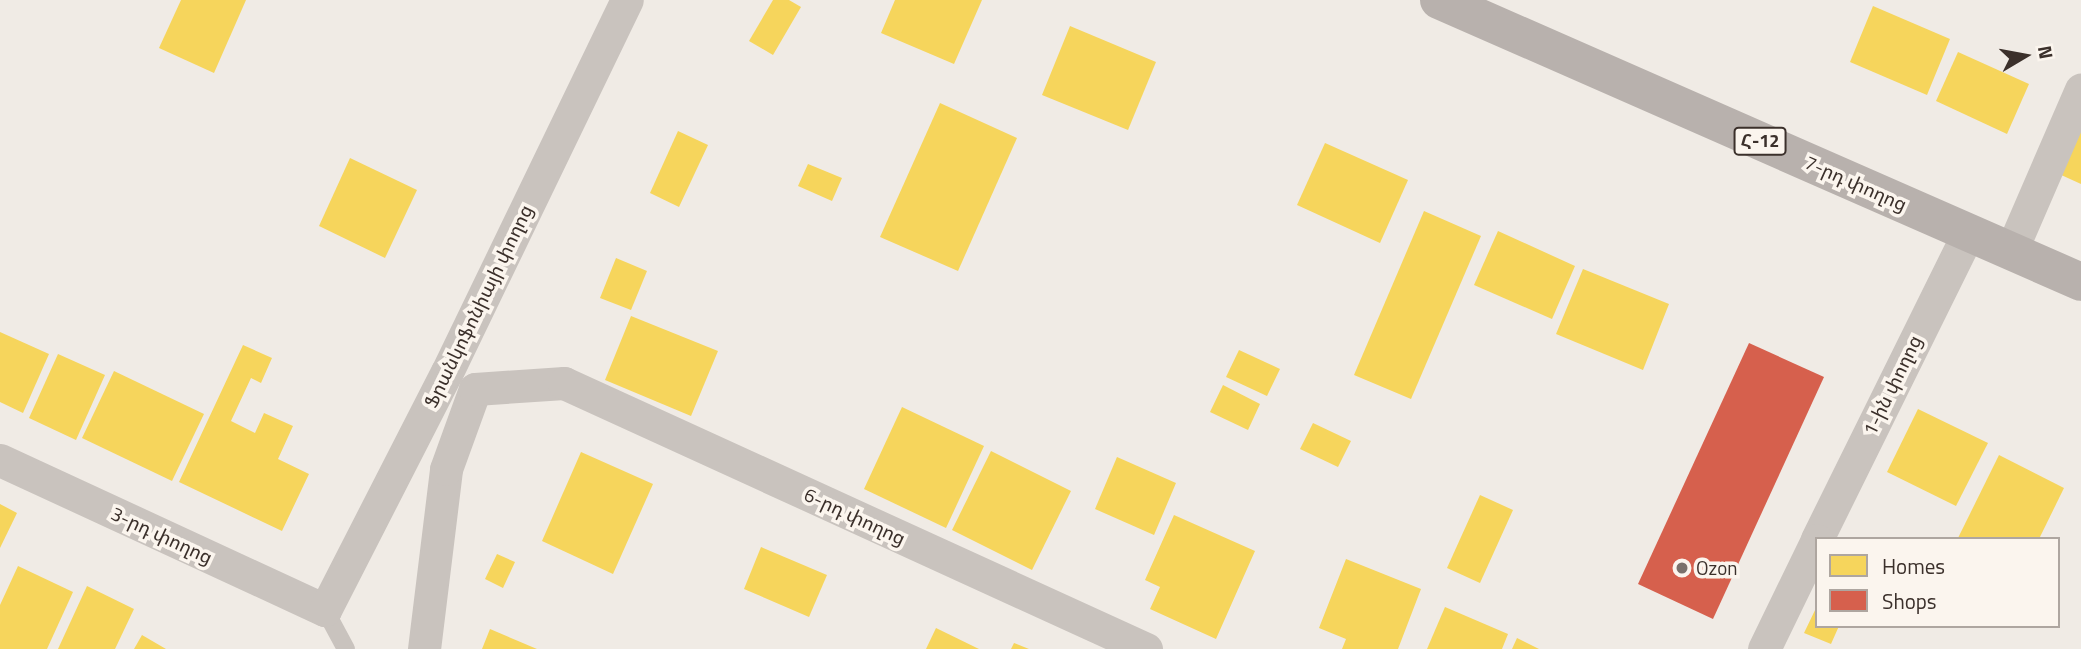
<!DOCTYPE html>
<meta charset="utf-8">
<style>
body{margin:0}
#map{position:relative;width:2081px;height:649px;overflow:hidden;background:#f0ebe5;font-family:"Titillium Web","Noto Sans Armenian",sans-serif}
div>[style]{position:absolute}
.homes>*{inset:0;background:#f6d55c}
.shops>*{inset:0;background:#d6604d}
.service>*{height:18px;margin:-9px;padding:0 9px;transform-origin:9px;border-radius:9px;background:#c9c3be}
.minor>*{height:33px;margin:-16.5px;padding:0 16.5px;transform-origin:16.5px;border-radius:16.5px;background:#c9c3be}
.primary>*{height:38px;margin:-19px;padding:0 19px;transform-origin:19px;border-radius:19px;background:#b8b1ad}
.dots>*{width:19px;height:19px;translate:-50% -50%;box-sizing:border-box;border:4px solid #fbf5ee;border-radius:50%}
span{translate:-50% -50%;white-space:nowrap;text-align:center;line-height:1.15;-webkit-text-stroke:7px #fbf5ee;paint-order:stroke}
.shield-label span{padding:2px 5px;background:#fbf5ee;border:2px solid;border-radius:5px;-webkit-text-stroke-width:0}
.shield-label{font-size:18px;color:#3b302b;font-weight:700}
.street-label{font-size:19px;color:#3b302b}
.poi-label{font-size:19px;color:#3b302b}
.left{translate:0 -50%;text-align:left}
.legend{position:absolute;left:1815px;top:537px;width:245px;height:91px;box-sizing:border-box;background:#fbf5ee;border:2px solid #aea6a0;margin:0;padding:9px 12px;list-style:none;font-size:21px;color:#3b302b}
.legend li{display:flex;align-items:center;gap:14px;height:35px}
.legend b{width:35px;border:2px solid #aea6a0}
.north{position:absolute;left:1990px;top:21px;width:70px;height:70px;-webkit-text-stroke:5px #fbf5ee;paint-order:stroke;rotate:80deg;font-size:19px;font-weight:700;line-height:28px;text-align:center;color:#3b302b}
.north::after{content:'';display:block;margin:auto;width:24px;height:32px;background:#3b302b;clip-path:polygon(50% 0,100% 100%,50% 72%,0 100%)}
</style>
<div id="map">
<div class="homes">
<i style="clip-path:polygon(181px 0,246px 0,214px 73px,159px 48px)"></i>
<i style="clip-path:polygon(773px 0,789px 0,801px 7px,773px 55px,749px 41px)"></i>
<i style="clip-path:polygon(895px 0,982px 0,954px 64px,881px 33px)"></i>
<i style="clip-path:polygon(1873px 6px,1950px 39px,1927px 95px,1850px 62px)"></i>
<i style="clip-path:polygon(1070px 26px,1156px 62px,1128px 130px,1042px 95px)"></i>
<i style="clip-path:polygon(1958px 52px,2029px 84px,2007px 134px,1936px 101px)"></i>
<i style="clip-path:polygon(940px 103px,1017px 138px,958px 271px,880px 237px)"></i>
<i style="clip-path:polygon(2081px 125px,2081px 184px,2059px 174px)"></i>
<i style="clip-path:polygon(678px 131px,708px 145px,679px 207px,650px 193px)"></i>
<i style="clip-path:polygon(1325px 143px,1408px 180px,1380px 243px,1297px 205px)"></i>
<i style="clip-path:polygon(350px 158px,417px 190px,385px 258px,319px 226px)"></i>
<i style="clip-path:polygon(808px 164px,842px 178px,832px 201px,798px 186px)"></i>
<i style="clip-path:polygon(1424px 211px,1481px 236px,1411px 399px,1354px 375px)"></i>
<i style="clip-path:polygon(1498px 231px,1575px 266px,1552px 319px,1474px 285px)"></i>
<i style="clip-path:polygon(616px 258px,647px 271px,631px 310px,600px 298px)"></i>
<i style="clip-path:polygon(1583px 269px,1669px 304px,1643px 370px,1556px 334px)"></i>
<i style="clip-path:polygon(631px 316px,718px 351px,691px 416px,605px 380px)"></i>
<i style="clip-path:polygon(0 332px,49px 354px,23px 413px,0 402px)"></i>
<i style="clip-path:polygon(243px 345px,272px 358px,261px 383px,251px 378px,231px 421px,255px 433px,264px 413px,293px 426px,278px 459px,309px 474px,282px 531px,179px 482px)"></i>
<i style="clip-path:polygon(1239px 350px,1280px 369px,1267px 396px,1226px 377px)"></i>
<i style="clip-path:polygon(58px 354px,105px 375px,76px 440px,29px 418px)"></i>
<i style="clip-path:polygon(114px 371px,204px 414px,172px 481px,82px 438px)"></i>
<i style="clip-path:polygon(1223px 385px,1260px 404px,1248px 430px,1210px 412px)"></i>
<i style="clip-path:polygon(902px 407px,984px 446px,946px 528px,864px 489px)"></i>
<i style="clip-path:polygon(1918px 409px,1988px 443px,1956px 506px,1887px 472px)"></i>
<i style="clip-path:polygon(1313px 423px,1351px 441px,1338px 467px,1300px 449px)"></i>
<i style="clip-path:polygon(991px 451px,1071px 491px,1032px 570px,952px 530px)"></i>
<i style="clip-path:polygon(581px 452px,653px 484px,613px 574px,542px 541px)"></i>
<i style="clip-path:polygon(1999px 455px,2064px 488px,2039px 539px,1958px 538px)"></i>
<i style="clip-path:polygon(1117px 457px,1176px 483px,1154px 535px,1095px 509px)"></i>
<i style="clip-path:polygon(1480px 495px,1513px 510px,1480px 583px,1447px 568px)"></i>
<i style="clip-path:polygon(0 504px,17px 513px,0 548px)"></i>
<i style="clip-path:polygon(1174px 515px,1255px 551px,1216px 639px,1150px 609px,1160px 587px,1145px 580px)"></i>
<i style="clip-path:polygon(761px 547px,827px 575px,809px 617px,744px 589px)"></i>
<i style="clip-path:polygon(497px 554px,515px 562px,503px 588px,485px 579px)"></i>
<i style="clip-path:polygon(1346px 559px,1421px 589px,1398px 649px,1342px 649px,1346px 639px,1319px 628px)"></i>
<i style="clip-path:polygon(18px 566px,73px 592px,47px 649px,0 649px,0 605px)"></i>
<i style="clip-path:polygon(87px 586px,134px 609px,115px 649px,58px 649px)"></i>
<i style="clip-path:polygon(1817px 606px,1817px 626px,1839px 626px,1831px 644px,1804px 633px)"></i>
<i style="clip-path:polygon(1445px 607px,1508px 634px,1502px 649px,1427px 649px)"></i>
<i style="clip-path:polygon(936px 628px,979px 649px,926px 649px)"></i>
<i style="clip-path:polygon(490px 629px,537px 649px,482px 649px)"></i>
<i style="clip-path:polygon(142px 635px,166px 649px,134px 649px)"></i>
<i style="clip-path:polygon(1517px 638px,1539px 649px,1512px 649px)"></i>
<i style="clip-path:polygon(1014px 643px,1029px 649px,1011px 649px)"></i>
</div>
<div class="shops">
<i style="clip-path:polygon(1749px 343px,1824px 377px,1713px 619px,1638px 584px)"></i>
</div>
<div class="service">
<i style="left:325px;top:610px;width:44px;rotate:61.7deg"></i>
</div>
<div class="minor">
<i style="left:2011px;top:251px;width:176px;rotate:-66.6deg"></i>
<i style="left:0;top:460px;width:358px;rotate:24.8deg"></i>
<i style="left:325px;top:610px;width:267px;rotate:-62.9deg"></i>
<i style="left:447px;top:372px;width:413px;rotate:-64.2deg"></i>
<i style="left:1817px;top:539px;width:343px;rotate:-63.7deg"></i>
<i style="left:424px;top:649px;width:181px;rotate:-83deg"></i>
<i style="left:446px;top:469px;width:85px;rotate:-70.1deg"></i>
<i style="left:475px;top:389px;width:89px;rotate:-3.9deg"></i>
<i style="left:564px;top:383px;width:640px;rotate:24.56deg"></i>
<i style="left:1764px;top:649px;width:121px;rotate:-64.1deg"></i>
</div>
<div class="primary">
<i style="left:1439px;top:0;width:701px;rotate:23.71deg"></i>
</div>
<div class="dots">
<i style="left:1682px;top:568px;background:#7a716c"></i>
</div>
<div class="shield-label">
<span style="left:1760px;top:141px">Հ-12</span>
</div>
<div class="street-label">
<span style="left:1856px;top:183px;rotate:24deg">7-րդ փողոց</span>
<span style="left:478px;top:306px;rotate:-64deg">Ֆրանկոֆոնիայի փողոց</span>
<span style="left:1892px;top:385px;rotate:-64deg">1-ին փողոց</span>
<span style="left:855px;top:516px;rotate:25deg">6-րդ փողոց</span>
<span style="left:162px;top:535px;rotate:25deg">3-րդ փողոց</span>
</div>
<div class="poi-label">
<span class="left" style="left:1696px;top:568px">Ozon</span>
</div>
<ul class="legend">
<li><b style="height:19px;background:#f6d55c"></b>Homes</li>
<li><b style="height:19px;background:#d6604d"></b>Shops</li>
</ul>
<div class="north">N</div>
</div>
